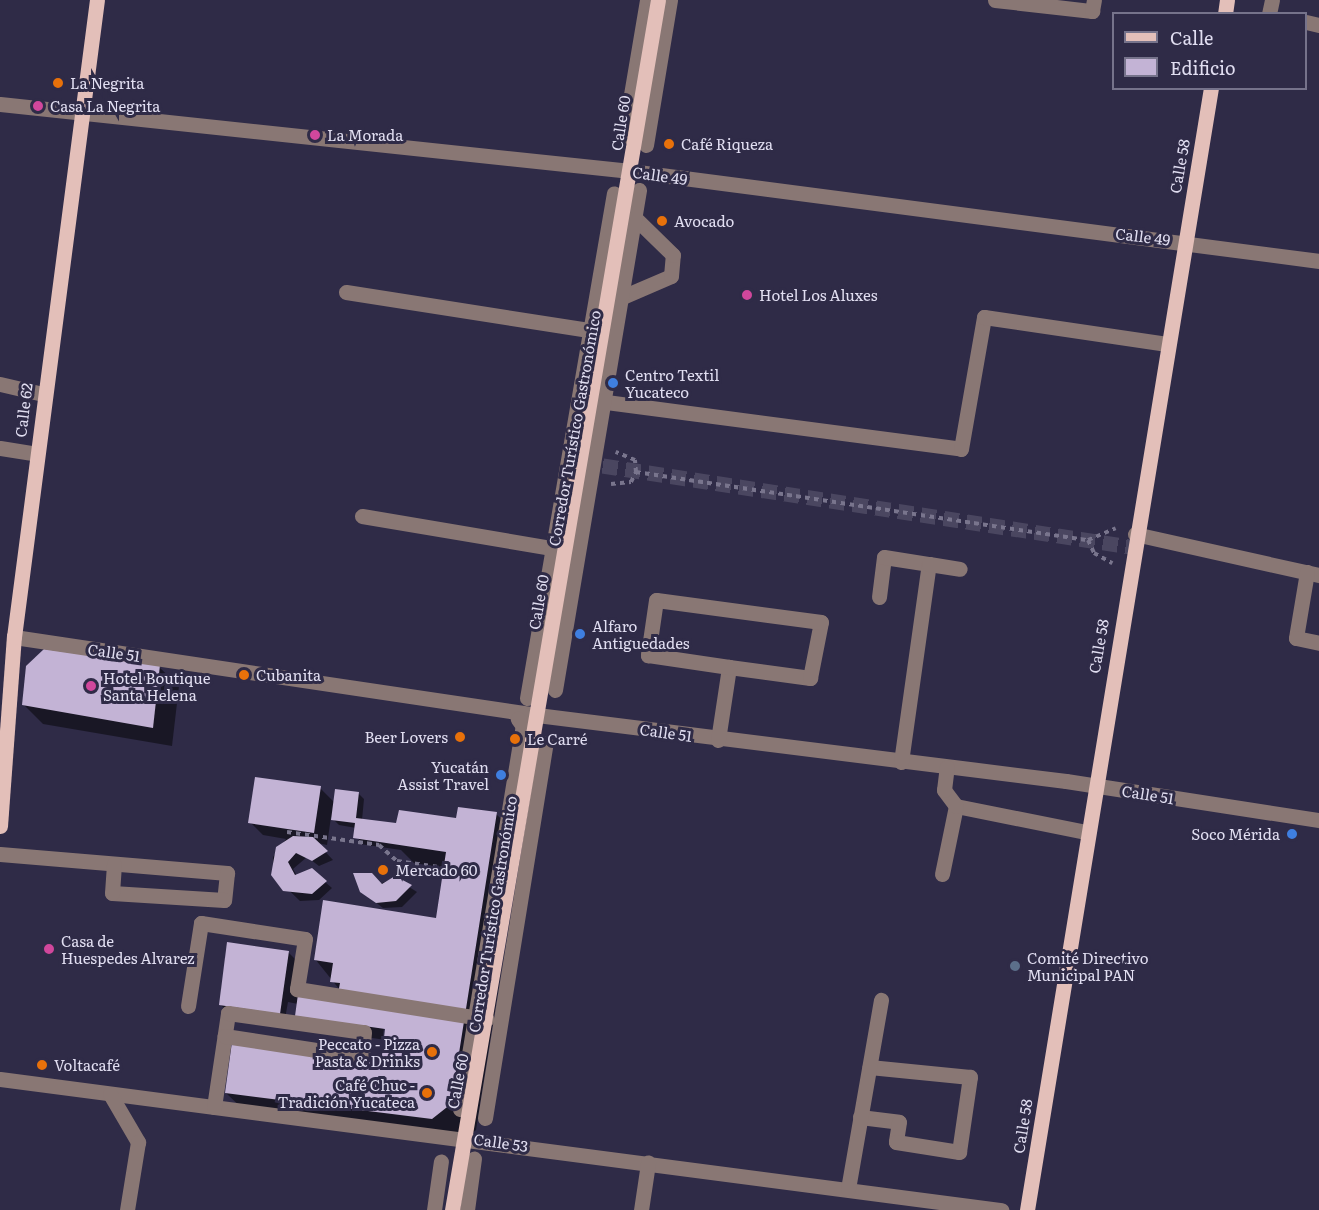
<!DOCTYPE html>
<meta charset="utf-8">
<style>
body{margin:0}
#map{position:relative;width:1319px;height:1210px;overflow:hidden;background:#2f2b47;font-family:Literata,serif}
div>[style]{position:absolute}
.shadow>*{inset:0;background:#0007}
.building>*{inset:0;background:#c3b3d5}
.minor-tunnel>*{height:15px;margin-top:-7.5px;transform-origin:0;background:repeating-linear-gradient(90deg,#4a4660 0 15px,transparent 0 23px)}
.path>*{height:4px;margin-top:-2px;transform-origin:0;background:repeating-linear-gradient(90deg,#79758d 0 4.5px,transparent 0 9px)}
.minor>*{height:15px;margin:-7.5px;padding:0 7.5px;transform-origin:7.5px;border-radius:7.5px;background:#897774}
.major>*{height:15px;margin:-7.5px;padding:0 7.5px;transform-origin:7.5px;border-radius:7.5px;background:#e3bfb9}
.dots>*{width:16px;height:16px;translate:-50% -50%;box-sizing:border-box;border:3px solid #2f2b47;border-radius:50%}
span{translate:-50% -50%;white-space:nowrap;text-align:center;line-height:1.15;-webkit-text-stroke:6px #2f2b47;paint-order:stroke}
.poi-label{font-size:15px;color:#e1def1}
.left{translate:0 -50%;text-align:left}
.right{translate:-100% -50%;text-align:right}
.street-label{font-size:15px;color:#e1def1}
.legend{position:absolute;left:1112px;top:12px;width:195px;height:78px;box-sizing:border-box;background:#2f2b47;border:2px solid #76738b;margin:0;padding:8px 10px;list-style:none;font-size:18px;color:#e1def1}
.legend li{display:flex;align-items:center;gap:12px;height:30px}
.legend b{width:30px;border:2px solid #76738b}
</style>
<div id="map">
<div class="shadow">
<i style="clip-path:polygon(159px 667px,179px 686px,172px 746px,43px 724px,24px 705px)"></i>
<i style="clip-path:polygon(evenodd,320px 788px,335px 803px,358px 793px,364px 799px,362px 820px,395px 825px,496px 814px,516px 833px,492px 940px,504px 952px,476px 1130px,458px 1144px,252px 1118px,226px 1093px,382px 1065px,386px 1040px,309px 1029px,298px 1004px,288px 1002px,285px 1019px,227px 1011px,221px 1005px,288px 952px,301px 965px,297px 995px,340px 990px,315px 959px,437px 920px,445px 868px,414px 863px,401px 850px,360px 844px,356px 828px,339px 825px,331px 817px,327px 845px,317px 843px,333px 860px,319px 866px,307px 857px,293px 869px,297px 876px,311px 870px,332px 888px,319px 900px,300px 901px,273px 875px,273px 857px,286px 839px,263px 835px,250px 822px,320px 788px,384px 1027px,387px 1027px,386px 1037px,383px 1036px,384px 1027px)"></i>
<i style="clip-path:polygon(395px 878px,417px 892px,402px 907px,383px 908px,361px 891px)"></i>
</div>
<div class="building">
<i style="clip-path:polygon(44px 649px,160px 665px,153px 728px,22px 705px,26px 666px)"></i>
<i style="clip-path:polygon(255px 777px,321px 786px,314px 833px,248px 823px)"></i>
<i style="clip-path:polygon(335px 789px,359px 792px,356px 818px,396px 823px,399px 810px,456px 818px,458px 807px,497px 812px,451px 1104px,432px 1119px,225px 1093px,232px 1042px,381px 1064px,385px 1029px,295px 1016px,298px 994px,337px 999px,340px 983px,330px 982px,333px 963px,314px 960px,323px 900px,436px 918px,446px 852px,353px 838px,355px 823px,331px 820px)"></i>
<i style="clip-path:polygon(293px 836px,313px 837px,328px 851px,312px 861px,296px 853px,288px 862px,295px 875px,312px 868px,327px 881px,312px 894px,283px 891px,271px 875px,276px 847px)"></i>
<i style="clip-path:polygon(353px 873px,372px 873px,382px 884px,395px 876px,412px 885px,396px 901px,376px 903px,360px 892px)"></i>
<i style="clip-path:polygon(227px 942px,289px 951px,280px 1014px,219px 1005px)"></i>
</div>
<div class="minor-tunnel">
<i style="left:580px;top:462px;width:559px;rotate:8.74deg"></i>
</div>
<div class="path">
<i style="left:636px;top:472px;width:457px;rotate:8.6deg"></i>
<i style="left:1088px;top:540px;width:30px;rotate:-23deg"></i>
<i style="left:611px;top:484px;width:20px;rotate:-6deg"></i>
<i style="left:631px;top:482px;width:11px;rotate:-63deg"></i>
<i style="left:636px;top:472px;width:12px;rotate:-95deg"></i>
<i style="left:635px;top:460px;width:21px;rotate:-157deg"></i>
<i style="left:1088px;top:540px;width:14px;rotate:65deg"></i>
<i style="left:1094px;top:553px;width:21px;rotate:29deg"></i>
<i style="left:287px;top:832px;width:93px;rotate:8deg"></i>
<i style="left:379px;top:845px;width:24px;rotate:42deg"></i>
<i style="left:397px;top:861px;width:84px;rotate:8.2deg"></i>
</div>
<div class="minor">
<i style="left:995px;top:0;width:98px;rotate:6.5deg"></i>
<i style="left:1092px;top:11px;width:11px;rotate:-80deg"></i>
<i style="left:1269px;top:14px;width:14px;rotate:-78deg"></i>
<i style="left:1306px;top:22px;width:13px;rotate:13deg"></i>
<i style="left:0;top:104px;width:634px;rotate:6.07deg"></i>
<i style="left:630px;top:171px;width:695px;rotate:7.44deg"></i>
<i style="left:624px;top:136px;width:138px;rotate:-80.4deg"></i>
<i style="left:646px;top:145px;width:147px;rotate:-80.6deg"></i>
<i style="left:346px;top:292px;width:257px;rotate:8.9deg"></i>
<i style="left:613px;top:301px;width:63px;rotate:-23.3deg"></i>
<i style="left:671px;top:276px;width:21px;rotate:-85deg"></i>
<i style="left:673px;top:255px;width:60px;rotate:-135.7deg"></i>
<i style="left:0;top:384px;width:44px;rotate:13.1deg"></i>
<i style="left:591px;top:400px;width:373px;rotate:7.5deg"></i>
<i style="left:961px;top:449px;width:134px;rotate:-80.1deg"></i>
<i style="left:984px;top:317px;width:185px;rotate:8.4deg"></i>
<i style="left:0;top:448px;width:36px;rotate:9deg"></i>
<i style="left:362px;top:516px;width:203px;rotate:9.6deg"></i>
<i style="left:1135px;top:534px;width:189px;rotate:12.6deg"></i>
<i style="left:1307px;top:572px;width:67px;rotate:99.5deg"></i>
<i style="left:1296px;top:638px;width:24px;rotate:12deg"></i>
<i style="left:879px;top:597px;width:40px;rotate:-82.9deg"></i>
<i style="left:884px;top:557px;width:46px;rotate:8.8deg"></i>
<i style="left:14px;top:637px;width:529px;rotate:8.48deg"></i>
<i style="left:537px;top:715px;width:533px;rotate:7.11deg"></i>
<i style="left:1066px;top:781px;width:256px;rotate:8.8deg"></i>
<i style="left:555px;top:690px;width:507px;rotate:-80.46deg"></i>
<i style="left:527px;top:698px;width:512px;rotate:-80.23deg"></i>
<i style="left:718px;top:740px;width:74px;rotate:-81.4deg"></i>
<i style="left:729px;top:667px;width:82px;rotate:7.7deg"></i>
<i style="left:810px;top:678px;width:57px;rotate:-78.9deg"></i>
<i style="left:821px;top:622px;width:166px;rotate:-172.4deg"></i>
<i style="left:656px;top:600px;width:56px;rotate:98.3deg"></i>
<i style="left:648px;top:655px;width:82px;rotate:8.4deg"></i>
<i style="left:901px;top:762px;width:200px;rotate:-82deg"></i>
<i style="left:929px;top:564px;width:31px;rotate:9deg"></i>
<i style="left:956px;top:806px;width:133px;rotate:11.3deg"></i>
<i style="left:0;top:854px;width:228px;rotate:4.8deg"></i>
<i style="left:227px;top:873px;width:27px;rotate:96deg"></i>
<i style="left:224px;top:900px;width:112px;rotate:-176.4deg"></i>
<i style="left:112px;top:893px;width:29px;rotate:-86deg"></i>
<i style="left:942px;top:874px;width:69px;rotate:-78.4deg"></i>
<i style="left:956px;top:806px;width:20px;rotate:-127deg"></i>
<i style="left:944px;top:790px;width:23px;rotate:-83deg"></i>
<i style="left:188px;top:1006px;width:84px;rotate:-81.1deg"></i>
<i style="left:201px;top:923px;width:105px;rotate:8.7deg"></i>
<i style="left:305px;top:939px;width:51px;rotate:99.1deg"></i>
<i style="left:297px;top:989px;width:192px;rotate:9deg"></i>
<i style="left:0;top:1079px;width:1010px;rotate:7.46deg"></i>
<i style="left:110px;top:1094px;width:56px;rotate:59.7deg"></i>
<i style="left:138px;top:1142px;width:69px;rotate:99.2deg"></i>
<i style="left:214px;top:1107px;width:95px;rotate:-81.5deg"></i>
<i style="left:228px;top:1013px;width:137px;rotate:8deg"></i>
<i style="left:364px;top:1032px;width:25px;rotate:95deg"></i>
<i style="left:362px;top:1057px;width:139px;rotate:-171.3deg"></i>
<i style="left:460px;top:1109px;width:388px;rotate:-80.7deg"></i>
<i style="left:523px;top:726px;width:9px;rotate:-126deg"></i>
<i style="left:860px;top:1117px;width:39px;rotate:7deg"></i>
<i style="left:899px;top:1122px;width:20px;rotate:99deg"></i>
<i style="left:896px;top:1142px;width:64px;rotate:9deg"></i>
<i style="left:959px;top:1152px;width:76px;rotate:-81.7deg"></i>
<i style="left:970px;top:1077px;width:101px;rotate:-174.3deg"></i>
<i style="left:485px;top:1118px;width:380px;rotate:-80.8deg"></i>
<i style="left:848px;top:1189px;width:192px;rotate:-80.1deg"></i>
<i style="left:434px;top:1210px;width:49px;rotate:-81.9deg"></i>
<i style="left:467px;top:1210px;width:52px;rotate:-82.3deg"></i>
<i style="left:641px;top:1210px;width:48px;rotate:-81.5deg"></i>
</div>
<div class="major">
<i style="left:1225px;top:14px;width:14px;rotate:-82deg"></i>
<i style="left:0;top:826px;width:190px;rotate:-85.8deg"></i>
<i style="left:14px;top:637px;width:642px;rotate:-82.58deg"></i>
<i style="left:452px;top:1210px;width:1227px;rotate:-80.34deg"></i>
<i style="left:1027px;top:1210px;width:1137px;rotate:-80.69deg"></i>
</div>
<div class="dots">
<i style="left:58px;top:83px;background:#e8710a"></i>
<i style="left:38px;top:106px;background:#d1479c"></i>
<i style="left:315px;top:135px;background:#d1479c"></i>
<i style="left:669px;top:144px;background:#e8710a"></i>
<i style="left:662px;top:221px;background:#e8710a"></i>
<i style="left:747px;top:295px;background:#d1479c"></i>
<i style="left:613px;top:383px;background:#3f7fe0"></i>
<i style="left:580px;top:634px;background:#3f7fe0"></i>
<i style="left:244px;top:675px;background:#e8710a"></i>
<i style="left:91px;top:686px;background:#d1479c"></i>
<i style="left:460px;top:737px;background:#e8710a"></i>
<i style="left:515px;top:739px;background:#e8710a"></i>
<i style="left:501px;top:775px;background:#3f7fe0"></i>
<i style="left:1292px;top:834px;background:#3f7fe0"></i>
<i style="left:383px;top:870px;background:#e8710a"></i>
<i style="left:49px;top:949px;background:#d1479c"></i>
<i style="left:1015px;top:966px;background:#5c6f8a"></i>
<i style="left:432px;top:1052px;background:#e8710a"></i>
<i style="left:42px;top:1065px;background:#e8710a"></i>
<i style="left:427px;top:1093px;background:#e8710a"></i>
</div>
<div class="poi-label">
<span class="left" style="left:70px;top:83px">La Negrita</span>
<span class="left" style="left:50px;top:106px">Casa La Negrita</span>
<span class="left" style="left:327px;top:135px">La Morada</span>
<span class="left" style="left:681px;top:144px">Café Riqueza</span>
<span class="left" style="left:674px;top:221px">Avocado</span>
<span class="left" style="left:759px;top:295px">Hotel Los Aluxes</span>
<span class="left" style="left:625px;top:383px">Centro Textil<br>Yucateco</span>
<span class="left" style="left:592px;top:634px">Alfaro<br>Antiguedades</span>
<span class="left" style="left:256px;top:675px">Cubanita</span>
<span class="left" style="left:103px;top:686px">Hotel Boutique<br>Santa Helena</span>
<span class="right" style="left:448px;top:737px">Beer Lovers</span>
<span class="left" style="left:527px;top:739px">Le Carré</span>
<span class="right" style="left:489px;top:775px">Yucatán<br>Assist Travel</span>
<span class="right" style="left:1280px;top:834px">Soco Mérida</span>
<span class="left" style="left:395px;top:870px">Mercado 60</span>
<span class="left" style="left:61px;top:949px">Casa de<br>Huespedes Alvarez</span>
<span class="left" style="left:1027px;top:966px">Comité Directivo<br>Municipal PAN</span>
<span class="right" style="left:420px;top:1052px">Peccato - Pizza<br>Pasta &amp; Drinks</span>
<span class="left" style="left:54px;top:1065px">Voltacafé</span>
<span class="right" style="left:415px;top:1093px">Café Chuc -<br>Tradición Yucateca</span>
</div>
<div class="street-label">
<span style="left:620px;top:123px;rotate:-81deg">Calle 60</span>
<span style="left:1179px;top:166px;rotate:-80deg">Calle 58</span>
<span style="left:660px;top:175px;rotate:8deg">Calle 49</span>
<span style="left:1143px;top:236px;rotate:7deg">Calle 49</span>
<span style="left:23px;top:410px;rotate:-83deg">Calle 62</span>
<span style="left:574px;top:428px;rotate:-80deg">Corredor Turístico Gastronómico</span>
<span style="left:538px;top:602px;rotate:-80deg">Calle 60</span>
<span style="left:1098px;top:646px;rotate:-80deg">Calle 58</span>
<span style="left:114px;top:652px;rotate:8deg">Calle 51</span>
<span style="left:666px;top:732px;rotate:8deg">Calle 51</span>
<span style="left:1148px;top:794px;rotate:9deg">Calle 51</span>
<span style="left:492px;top:914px;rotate:-81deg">Corredor Turístico Gastronómico</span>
<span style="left:457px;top:1081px;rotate:-79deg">Calle 60</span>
<span style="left:1022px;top:1126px;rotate:-81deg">Calle 58</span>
<span style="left:501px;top:1142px;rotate:8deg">Calle 53</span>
</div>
<ul class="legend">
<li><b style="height:8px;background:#e3bfb9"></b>Calle</li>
<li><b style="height:16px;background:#c3b3d5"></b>Edificio</li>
</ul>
</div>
